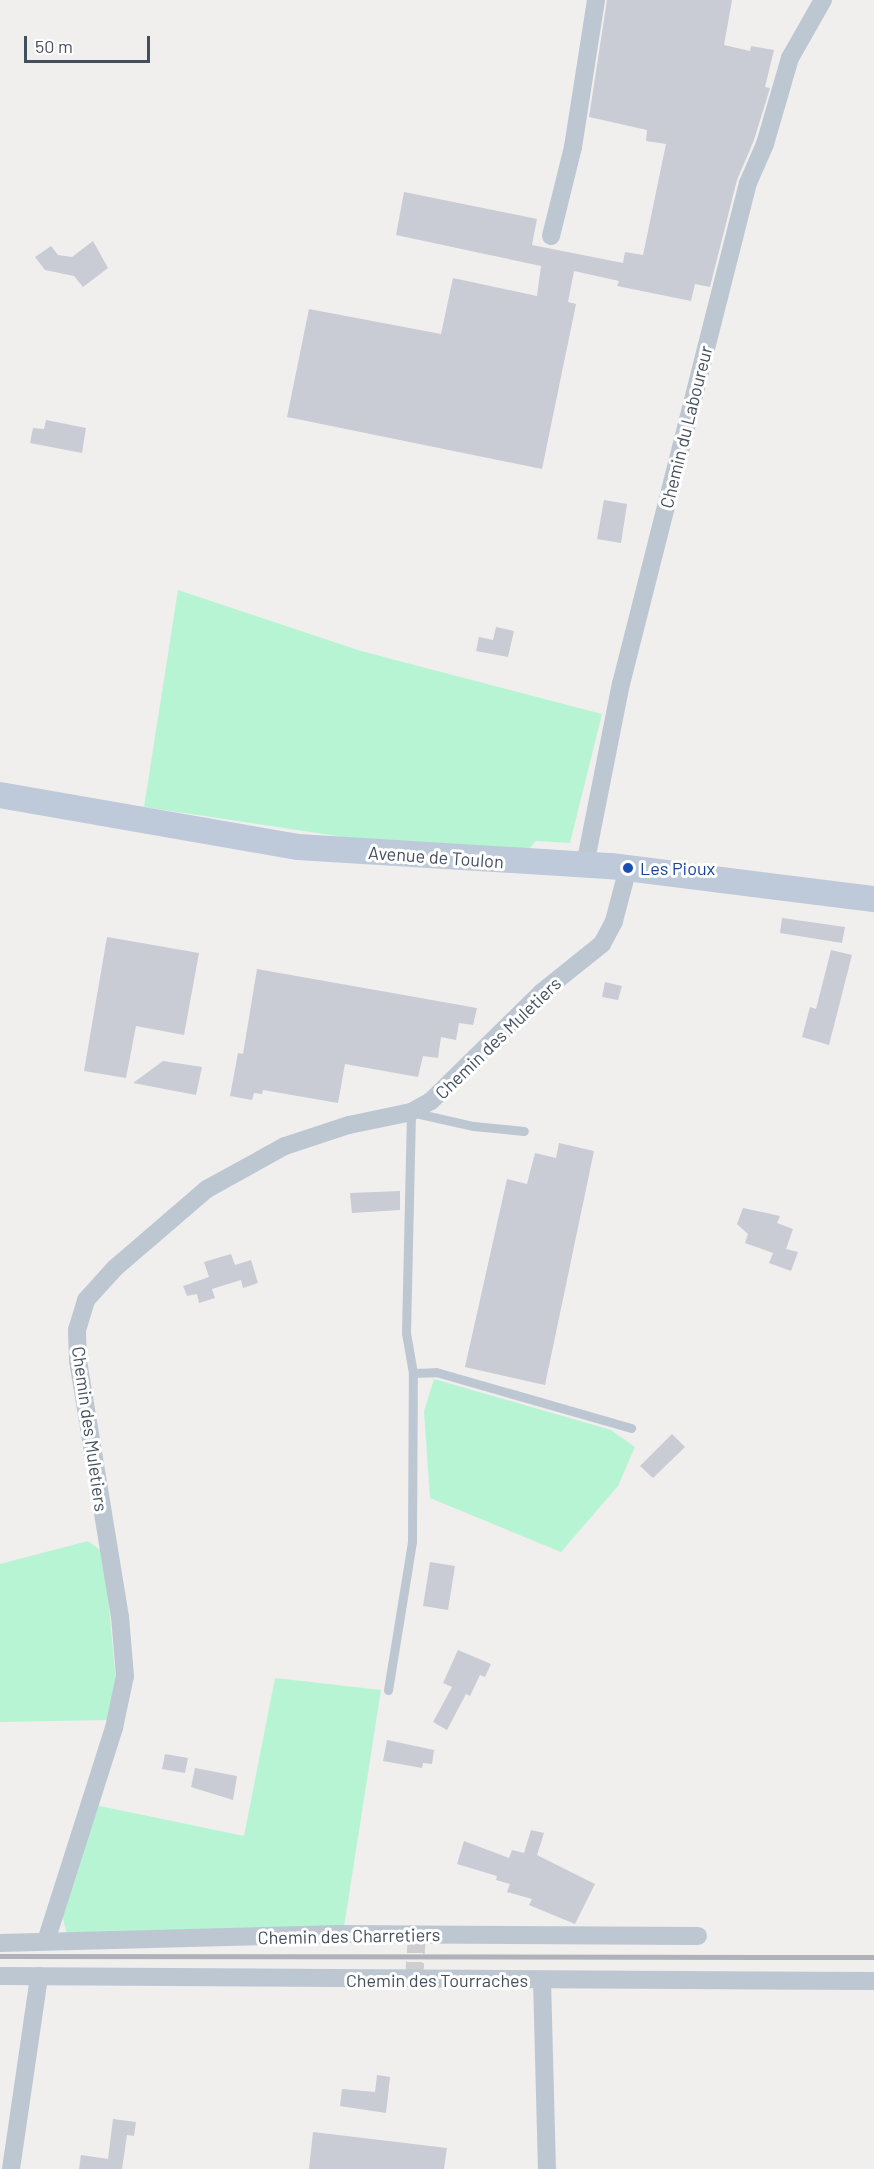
<!DOCTYPE html>
<style>
body{margin:0}
#map{position:relative;width:874px;height:2169px;overflow:hidden;background:#f1eeee;font-family:Barlow,sans-serif}
div>[style]{position:absolute}
.green>*{inset:0;background:#b7f4d4}
.building>*{inset:0;background:#c9ccd4}
.street-tunnel>*{height:18px;margin-top:-9px;transform-origin:0;background:repeating-linear-gradient(90deg,#ceced1 0 18px,transparent 0 27px)}
.lane>*{height:9px;margin:-4.5px;padding:0 4.5px;transform-origin:4.5px;border-radius:4.5px;background:#bdc7d2}
.street>*{height:18px;margin:-9px;padding:0 9px;transform-origin:9px;border-radius:9px;background:#bdc7d2}
.secondary>*{height:26px;margin:-13px;padding:0 13px;transform-origin:13px;border-radius:13px;background:#bec9d9}
.rail>*{height:4.5px;margin:-2.25px;padding:0 2.25px;transform-origin:2.25px;border-radius:2.25px;background:#afb2b9}
.dots>*{width:16px;height:16px;translate:-50% -50%;box-sizing:border-box;border:3px solid #fff;border-radius:50%}
span{translate:-50% -50%;white-space:nowrap;text-align:center;line-height:1.15;-webkit-text-stroke:6px #fff;paint-order:stroke}
.street-label{font-size:18px;color:#444f5e}
.transit-label{font-size:18px;color:#164399}
.left{translate:0 -50%;text-align:left}
.scale{position:absolute;left:24px;top:36px;width:126px;height:27px;box-sizing:border-box;border:3px solid #444f5e;border-top:0;padding-left:8px;font-size:18px;line-height:21px;white-space:nowrap;color:#444f5e;-webkit-text-stroke:4px #fff;paint-order:stroke}
</style>
<div id="map">
<div class="green">
<i style="clip-path:polygon(178px 590px,361px 651px,602px 714px,570px 843px,536px 841px,526px 852px,350px 838px,144px 807px)"></i>
<i style="clip-path:polygon(434px 1379px,611px 1430px,635px 1447px,618px 1486px,561px 1552px,430px 1498px,424px 1411px)"></i>
<i style="clip-path:polygon(88px 1541px,104px 1553px,116px 1682px,111px 1720px,0 1722px,0 1564px)"></i>
<i style="clip-path:polygon(275px 1678px,381px 1690px,344px 1927px,68px 1938px,62px 1915px,95px 1805px,244px 1836px)"></i>
</div>
<div class="building">
<i style="clip-path:polygon(607px 0,732px 0,724px 45px,750px 51px,751px 46px,774px 50px,765px 87px,770px 88px,754px 140px,737px 180px,710px 287px,695px 284px,691px 301px,617px 286px,619px 281px,574px 271px,568px 302px,576px 304px,542px 469px,287px 417px,309px 309px,441px 334px,453px 278px,537px 296px,541px 266px,396px 235px,404px 192px,537px 219px,532px 245px,623px 263px,625px 252px,643px 255px,666px 144px,646px 141px,647px 130px,589px 117px)"></i>
<i style="clip-path:polygon(93px 241px,108px 268px,83px 287px,74px 276px,45px 270px,35px 257px,51px 246px,58px 255px,72px 257px)"></i>
<i style="clip-path:polygon(46px 420px,86px 428px,82px 453px,30px 443px,33px 428px,44px 429px)"></i>
<i style="clip-path:polygon(604px 500px,627px 504px,621px 543px,597px 539px)"></i>
<i style="clip-path:polygon(496px 627px,514px 631px,508px 657px,476px 651px,479px 637px,493px 640px)"></i>
<i style="clip-path:polygon(782px 918px,845px 927px,842px 943px,780px 933px)"></i>
<i style="clip-path:polygon(107px 937px,199px 953px,184px 1035px,136px 1026px,126px 1078px,84px 1071px)"></i>
<i style="clip-path:polygon(831px 950px,852px 955px,829px 1045px,802px 1037px,810px 1007px,816px 1009px)"></i>
<i style="clip-path:polygon(257px 969px,477px 1008px,473px 1025px,459px 1023px,456px 1040px,441px 1037px,438px 1058px,423px 1056px,418px 1077px,345px 1064px,338px 1103px,263px 1090px,262px 1094px,254px 1093px,252px 1100px,230px 1096px,238px 1053px,243px 1054px)"></i>
<i style="clip-path:polygon(605px 982px,622px 986px,618px 1000px,602px 997px)"></i>
<i style="clip-path:polygon(163px 1061px,202px 1067px,196px 1095px,133px 1083px)"></i>
<i style="clip-path:polygon(559px 1143px,594px 1151px,545px 1385px,465px 1367px,507px 1179px,527px 1184px,535px 1153px,556px 1158px)"></i>
<i style="clip-path:polygon(400px 1191px,400px 1210px,352px 1213px,350px 1193px)"></i>
<i style="clip-path:polygon(743px 1208px,780px 1216px,777px 1223px,793px 1229px,786px 1249px,798px 1252px,791px 1271px,769px 1263px,773px 1253px,745px 1243px,748px 1234px,737px 1224px)"></i>
<i style="clip-path:polygon(231px 1254px,235px 1265px,251px 1260px,258px 1283px,243px 1288px,241px 1280px,212px 1289px,215px 1298px,199px 1303px,197px 1294px,187px 1296px,183px 1286px,209px 1277px,204px 1262px)"></i>
<i style="clip-path:polygon(672px 1434px,685px 1447px,653px 1478px,640px 1466px)"></i>
<i style="clip-path:polygon(430px 1562px,455px 1566px,448px 1610px,423px 1606px)"></i>
<i style="clip-path:polygon(458px 1650px,491px 1664px,485px 1677px,480px 1675px,470px 1696px,466px 1694px,447px 1730px,433px 1722px,452px 1687px,443px 1683px)"></i>
<i style="clip-path:polygon(387px 1740px,434px 1750px,432px 1764px,423px 1763px,422px 1768px,383px 1761px)"></i>
<i style="clip-path:polygon(165px 1754px,188px 1758px,185px 1773px,162px 1769px)"></i>
<i style="clip-path:polygon(195px 1768px,237px 1776px,233px 1800px,191px 1787px)"></i>
<i style="clip-path:polygon(531px 1830px,544px 1833px,537px 1855px,595px 1884px,575px 1924px,529px 1905px,532px 1899px,507px 1892px,510px 1884px,496px 1880px,497px 1876px,457px 1864px,464px 1841px,509px 1858px,512px 1850px,524px 1853px)"></i>
<i style="clip-path:polygon(377px 2075px,390px 2077px,386px 2113px,340px 2106px,342px 2089px,375px 2092px)"></i>
<i style="clip-path:polygon(113px 2119px,136px 2122px,134px 2136px,127px 2135px,122px 2169px,79px 2169px,81px 2155px,108px 2159px)"></i>
<i style="clip-path:polygon(313px 2132px,447px 2148px,444px 2169px,309px 2169px)"></i>
</div>
<div class="street-tunnel">
<i style="left:414px;top:1980px;width:46px;rotate:-86.3deg"></i>
</div>
<div class="lane">
<i style="left:413px;top:1373px;width:23px;rotate:-2deg"></i>
<i style="left:436px;top:1372px;width:203px;rotate:16deg"></i>
<i style="left:388px;top:1690px;width:151px;rotate:-80.8deg"></i>
<i style="left:412px;top:1541px;width:168px;rotate:-89.7deg"></i>
<i style="left:413px;top:1373px;width:41px;rotate:-99.9deg"></i>
<i style="left:406px;top:1333px;width:221px;rotate:-88.7deg"></i>
<i style="left:411px;top:1112px;width:64px;rotate:12.7deg"></i>
<i style="left:473px;top:1126px;width:51px;rotate:5.6deg"></i>
</div>
<div class="street">
<i style="left:551px;top:236px;width:92px;rotate:-76.1deg"></i>
<i style="left:573px;top:147px;width:149px;rotate:-81.1deg"></i>
<i style="left:585px;top:865px;width:185px;rotate:-78.8deg"></i>
<i style="left:621px;top:684px;width:517px;rotate:-75.78deg"></i>
<i style="left:748px;top:183px;width:43px;rotate:-66.4deg"></i>
<i style="left:765px;top:144px;width:90px;rotate:-73.8deg"></i>
<i style="left:790px;top:58px;width:67px;rotate:-60.4deg"></i>
<i style="left:46px;top:1941px;width:224px;rotate:-72.3deg"></i>
<i style="left:114px;top:1728px;width:53px;rotate:-78.1deg"></i>
<i style="left:125px;top:1676px;width:59px;rotate:-94.8deg"></i>
<i style="left:120px;top:1617px;width:260px;rotate:-99.3deg"></i>
<i style="left:78px;top:1360px;width:30px;rotate:-92deg"></i>
<i style="left:77px;top:1330px;width:31px;rotate:-73deg"></i>
<i style="left:86px;top:1300px;width:43px;rotate:-47.8deg"></i>
<i style="left:115px;top:1268px;width:121px;rotate:-40.7deg"></i>
<i style="left:207px;top:1189px;width:89px;rotate:-28.9deg"></i>
<i style="left:285px;top:1146px;width:67px;rotate:-18.2deg"></i>
<i style="left:349px;top:1125px;width:63px;rotate:-11.8deg"></i>
<i style="left:411px;top:1112px;width:23px;rotate:-29deg"></i>
<i style="left:431px;top:1101px;width:156px;rotate:-44.5deg"></i>
<i style="left:542px;top:992px;width:77px;rotate:-38.7deg"></i>
<i style="left:602px;top:944px;width:26px;rotate:-62deg"></i>
<i style="left:614px;top:921px;width:55px;rotate:-75.2deg"></i>
<i style="left:0;top:1943px;width:333px;rotate:-1.5deg"></i>
<i style="left:333px;top:1934px;width:365px;rotate:0.3deg"></i>
<i style="left:0;top:1976px;width:874px;rotate:0.33deg"></i>
<i style="left:542px;top:1980px;width:189px;rotate:88.5deg"></i>
<i style="left:11px;top:2169px;width:195px;rotate:-81.7deg"></i>
</div>
<div class="secondary">
<i style="left:0;top:795px;width:303px;rotate:9.9deg"></i>
<i style="left:298px;top:847px;width:314px;rotate:3.5deg"></i>
<i style="left:611px;top:866px;width:265px;rotate:7.2deg"></i>
</div>
<div class="rail">
<i style="left:0;top:1956px;width:874px;rotate:0.07deg"></i>
</div>
<div class="dots">
<i style="left:628px;top:868px;background:#1a4fb4"></i>
</div>
<div class="street-label">
<span style="left:686px;top:427px;rotate:-76deg">Chemin du Laboureur</span>
<span style="left:436px;top:857px;rotate:4deg">Avenue de Toulon</span>
<span style="left:498px;top:1038px;rotate:-44deg">Chemin des Muletiers</span>
<span style="left:90px;top:1429px;rotate:82deg">Chemin des Muletiers</span>
<span style="left:349px;top:1936px;rotate:-1deg">Chemin des Charretiers</span>
<span style="left:437px;top:1980px">Chemin des Tourraches</span>
</div>
<div class="transit-label">
<span class="left" style="left:640px;top:868px">Les Pioux</span>
</div>
<div class="scale">50 m</div>
</div>
